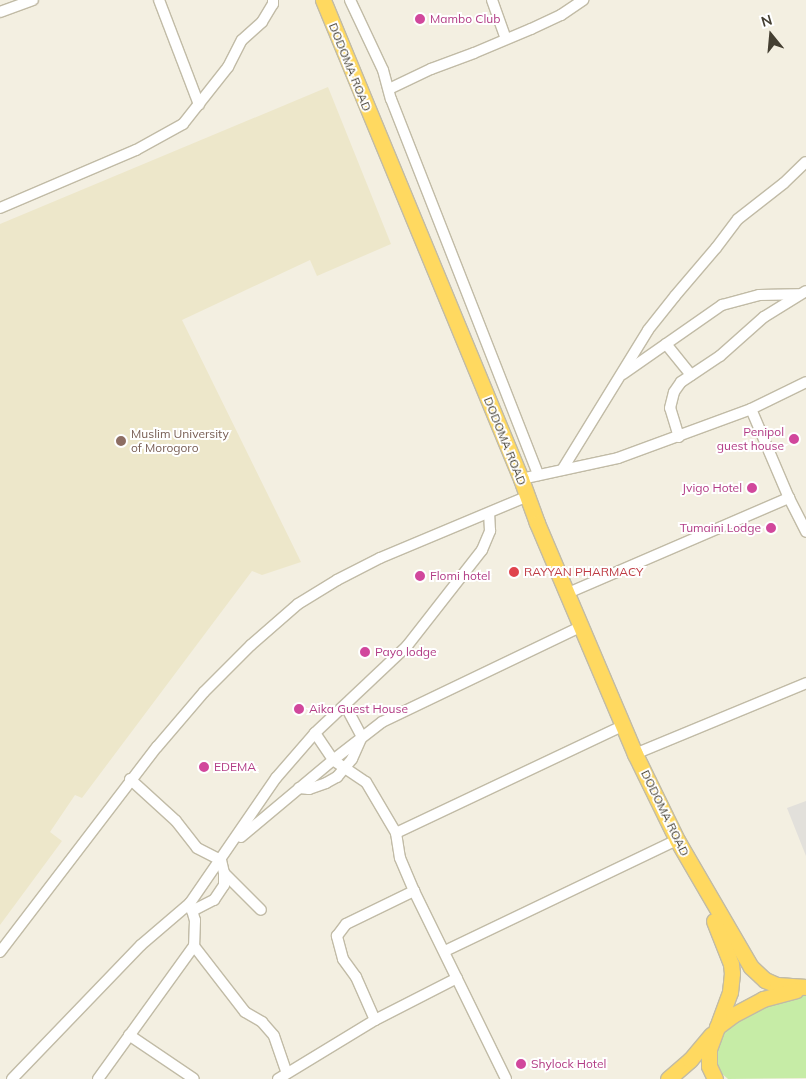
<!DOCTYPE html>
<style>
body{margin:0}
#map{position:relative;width:806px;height:1079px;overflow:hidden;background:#f3efe1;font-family:Mulish,sans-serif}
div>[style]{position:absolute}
.education>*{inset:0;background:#ede7ca}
.green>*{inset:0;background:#c6eca6}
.parking>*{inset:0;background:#e2e0db}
.roads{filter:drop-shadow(1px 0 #c1bba6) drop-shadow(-1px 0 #c1bba6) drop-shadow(0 1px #c1bba6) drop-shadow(0 -1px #c1bba6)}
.minor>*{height:10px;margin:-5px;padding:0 5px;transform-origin:5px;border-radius:5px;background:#fff}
.highway>*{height:15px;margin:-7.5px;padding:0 7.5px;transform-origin:7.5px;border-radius:7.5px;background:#ffd960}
.dots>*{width:14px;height:14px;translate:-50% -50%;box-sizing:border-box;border:2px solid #fff;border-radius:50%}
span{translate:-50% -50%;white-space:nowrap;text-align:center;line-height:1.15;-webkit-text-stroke:4px #fff;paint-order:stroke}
.hotel-label{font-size:12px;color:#b23c85}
.left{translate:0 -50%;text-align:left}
.right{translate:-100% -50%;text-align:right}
.street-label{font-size:12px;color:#443f32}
.education-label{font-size:12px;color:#785e54}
.health-label{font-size:12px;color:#be3a42}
.north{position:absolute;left:746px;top:10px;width:50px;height:50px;-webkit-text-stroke:4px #fff;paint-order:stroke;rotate:343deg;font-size:14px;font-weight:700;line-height:20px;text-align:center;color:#443f32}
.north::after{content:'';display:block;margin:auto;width:18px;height:22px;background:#443f32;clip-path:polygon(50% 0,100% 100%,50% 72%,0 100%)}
</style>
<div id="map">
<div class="education">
<i style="clip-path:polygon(328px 87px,391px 244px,317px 276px,310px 260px,182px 320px,301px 562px,262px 575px,252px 571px,82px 798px,75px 795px,50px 832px,62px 841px,0 925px,0 224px)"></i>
</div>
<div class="green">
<i style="clip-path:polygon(806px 995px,806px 1078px,728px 1079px,719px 1071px,715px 1062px,715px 1051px,718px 1040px,732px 1023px,767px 1005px)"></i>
</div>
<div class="parking">
<i style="clip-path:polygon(806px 801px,806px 856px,787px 808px)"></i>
</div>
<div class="roads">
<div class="minor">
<i style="left:159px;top:0;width:112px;rotate:69.1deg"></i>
<i style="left:350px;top:0;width:77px;rotate:64.8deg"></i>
<i style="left:383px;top:70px;width:30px;rotate:75deg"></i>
<i style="left:391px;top:99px;width:404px;rotate:68.6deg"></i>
<i style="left:492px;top:0;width:41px;rotate:70.3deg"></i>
<i style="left:0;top:12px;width:35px;rotate:-20deg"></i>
<i style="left:389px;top:89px;width:47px;rotate:-25.5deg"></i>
<i style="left:431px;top:69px;width:46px;rotate:-20.4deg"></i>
<i style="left:474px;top:53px;width:62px;rotate:-22.8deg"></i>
<i style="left:531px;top:29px;width:33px;rotate:-25deg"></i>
<i style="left:561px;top:15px;width:27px;rotate:-34deg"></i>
<i style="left:0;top:208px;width:148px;rotate:-23.1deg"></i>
<i style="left:136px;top:150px;width:54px;rotate:-29deg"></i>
<i style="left:183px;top:124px;width:73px;rotate:-51.7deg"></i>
<i style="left:228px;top:67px;width:30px;rotate:-63deg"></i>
<i style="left:242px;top:40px;width:27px;rotate:-42deg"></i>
<i style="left:262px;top:22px;width:21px;rotate:-59deg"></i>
<i style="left:273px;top:4px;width:4px;rotate:-90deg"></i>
<i style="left:666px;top:344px;width:40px;rotate:51deg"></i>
<i style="left:623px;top:374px;width:121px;rotate:-34.9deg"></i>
<i style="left:722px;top:305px;width:38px;rotate:-15deg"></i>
<i style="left:759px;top:295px;width:39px;rotate:-1deg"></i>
<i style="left:751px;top:409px;width:97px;rotate:66.9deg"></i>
<i style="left:789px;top:498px;width:38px;rotate:63deg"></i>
<i style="left:679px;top:437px;width:30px;rotate:-107deg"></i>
<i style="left:670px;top:408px;width:16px;rotate:-76deg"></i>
<i style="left:674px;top:392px;width:12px;rotate:-55deg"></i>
<i style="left:681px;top:382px;width:47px;rotate:-33.7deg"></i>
<i style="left:720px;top:356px;width:59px;rotate:-41.6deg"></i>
<i style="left:764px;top:317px;width:49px;rotate:-31.8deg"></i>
<i style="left:562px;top:470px;width:164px;rotate:-58.4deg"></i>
<i style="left:648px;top:330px;width:43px;rotate:-51.5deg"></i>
<i style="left:675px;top:296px;width:63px;rotate:-49.5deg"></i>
<i style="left:716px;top:248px;width:36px;rotate:-53deg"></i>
<i style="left:738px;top:219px;width:58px;rotate:-38deg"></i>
<i style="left:784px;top:183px;width:30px;rotate:-44deg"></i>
<i style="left:521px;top:479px;width:99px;rotate:-12.2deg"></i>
<i style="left:618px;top:458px;width:142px;rotate:-20.2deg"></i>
<i style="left:751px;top:409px;width:61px;rotate:-26.1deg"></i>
<i style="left:568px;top:593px;width:241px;rotate:-23.3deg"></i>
<i style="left:315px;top:733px;width:32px;rotate:56deg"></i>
<i style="left:333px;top:760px;width:40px;rotate:34deg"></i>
<i style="left:366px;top:782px;width:59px;rotate:59.5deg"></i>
<i style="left:396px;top:833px;width:25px;rotate:81deg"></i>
<i style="left:400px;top:858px;width:36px;rotate:67deg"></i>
<i style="left:414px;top:891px;width:209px;rotate:63.9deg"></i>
<i style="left:635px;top:754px;width:185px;rotate:-22.5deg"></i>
<i style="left:130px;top:779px;width:62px;rotate:42.4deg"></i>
<i style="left:176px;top:821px;width:34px;rotate:52deg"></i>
<i style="left:197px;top:848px;width:27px;rotate:27deg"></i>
<i style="left:221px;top:860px;width:13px;rotate:77deg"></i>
<i style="left:224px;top:873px;width:52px;rotate:45deg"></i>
<i style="left:299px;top:788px;width:10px;rotate:6deg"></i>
<i style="left:309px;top:789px;width:18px;rotate:-19deg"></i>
<i style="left:326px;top:783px;width:13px;rotate:-29deg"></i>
<i style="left:337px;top:777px;width:23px;rotate:-50deg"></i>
<i style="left:352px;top:759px;width:24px;rotate:-66deg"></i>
<i style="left:362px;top:737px;width:36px;rotate:-118deg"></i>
<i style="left:396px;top:833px;width:252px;rotate:-25.3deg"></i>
<i style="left:241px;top:837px;width:120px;rotate:-39.9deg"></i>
<i style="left:333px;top:760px;width:62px;rotate:-37.8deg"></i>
<i style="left:382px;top:722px;width:222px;rotate:-25.6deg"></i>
<i style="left:190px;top:903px;width:18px;rotate:74deg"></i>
<i style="left:195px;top:920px;width:26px;rotate:92deg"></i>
<i style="left:194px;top:946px;width:83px;rotate:52.3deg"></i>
<i style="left:245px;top:1012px;width:20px;rotate:30deg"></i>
<i style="left:262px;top:1022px;width:18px;rotate:49deg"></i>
<i style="left:274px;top:1036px;width:39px;rotate:71deg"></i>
<i style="left:192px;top:911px;width:25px;rotate:-27deg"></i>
<i style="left:214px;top:900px;width:18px;rotate:-56deg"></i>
<i style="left:224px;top:885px;width:12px;rotate:-90deg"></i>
<i style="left:445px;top:951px;width:257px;rotate:-25.6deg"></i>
<i style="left:0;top:952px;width:258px;rotate:-52.6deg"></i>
<i style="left:157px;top:747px;width:72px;rotate:-49.5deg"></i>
<i style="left:204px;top:692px;width:66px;rotate:-45deg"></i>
<i style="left:251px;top:645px;width:62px;rotate:-41.1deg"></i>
<i style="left:298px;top:604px;width:46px;rotate:-31.6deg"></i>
<i style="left:337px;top:580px;width:48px;rotate:-27.1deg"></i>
<i style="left:380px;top:558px;width:160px;rotate:-22.7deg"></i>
<i style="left:375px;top:1020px;width:47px;rotate:-113.8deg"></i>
<i style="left:356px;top:977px;width:22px;rotate:-126deg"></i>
<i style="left:343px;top:959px;width:24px;rotate:-105deg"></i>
<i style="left:337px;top:936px;width:15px;rotate:-53deg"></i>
<i style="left:346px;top:924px;width:76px;rotate:-25.9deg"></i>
<i style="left:129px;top:1035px;width:78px;rotate:34.1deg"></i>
<i style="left:12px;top:1079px;width:186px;rotate:-46.1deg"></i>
<i style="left:141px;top:945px;width:65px;rotate:-40.6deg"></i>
<i style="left:190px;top:903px;width:152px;rotate:-55.5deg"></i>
<i style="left:276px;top:778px;width:60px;rotate:-49.1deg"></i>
<i style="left:315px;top:733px;width:127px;rotate:-43.4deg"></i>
<i style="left:407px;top:646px;width:122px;rotate:-52deg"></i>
<i style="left:482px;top:550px;width:21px;rotate:-67deg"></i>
<i style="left:490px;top:531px;width:17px;rotate:-93deg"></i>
<i style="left:98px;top:1079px;width:164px;rotate:-54.2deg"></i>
<i style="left:278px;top:1079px;width:114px;rotate:-31.3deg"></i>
<i style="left:375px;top:1020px;width:92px;rotate:-27.1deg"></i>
</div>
<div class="highway">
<i style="left:323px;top:0;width:518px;rotate:67.54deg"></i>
<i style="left:521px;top:479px;width:47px;rotate:70deg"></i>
<i style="left:537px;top:523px;width:251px;rotate:67deg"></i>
<i style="left:635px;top:754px;width:96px;rotate:64deg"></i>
<i style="left:677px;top:840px;width:147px;rotate:59.8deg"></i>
<i style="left:751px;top:967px;width:19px;rotate:43deg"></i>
<i style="left:765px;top:980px;width:13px;rotate:23deg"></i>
<i style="left:777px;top:985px;width:29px;rotate:4deg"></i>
<i style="left:714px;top:921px;width:46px;rotate:68.4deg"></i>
<i style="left:731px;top:964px;width:9px;rotate:84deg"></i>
<i style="left:732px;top:973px;width:19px;rotate:96deg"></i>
<i style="left:730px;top:992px;width:61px;rotate:110.2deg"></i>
<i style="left:709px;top:1049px;width:17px;rotate:90deg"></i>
<i style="left:709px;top:1066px;width:14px;rotate:65deg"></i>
<i style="left:717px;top:1027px;width:20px;rotate:-37deg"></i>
<i style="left:733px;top:1015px;width:34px;rotate:-28deg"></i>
<i style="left:763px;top:999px;width:34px;rotate:-15deg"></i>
<i style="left:668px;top:1079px;width:29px;rotate:-41deg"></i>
<i style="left:690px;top:1060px;width:33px;rotate:-50deg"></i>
</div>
</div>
<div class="dots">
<i style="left:420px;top:19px;background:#d1479c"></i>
<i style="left:794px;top:439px;background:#d1479c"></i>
<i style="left:121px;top:441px;background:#8d6e63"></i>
<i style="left:752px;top:488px;background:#d1479c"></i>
<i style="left:771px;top:528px;background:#d1479c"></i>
<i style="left:514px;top:572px;background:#e0444e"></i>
<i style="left:420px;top:576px;background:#d1479c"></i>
<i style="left:365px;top:652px;background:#d1479c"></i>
<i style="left:299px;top:709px;background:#d1479c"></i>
<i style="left:204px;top:767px;background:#d1479c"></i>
<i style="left:521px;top:1064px;background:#d1479c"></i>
</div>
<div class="hotel-label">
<span class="left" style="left:430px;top:19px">Mambo Club</span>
<span class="right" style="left:784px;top:439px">Penipol<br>guest house</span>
<span class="right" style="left:742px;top:488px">Jvigo Hotel</span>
<span class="right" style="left:761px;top:528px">Tumaini Lodge</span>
<span class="left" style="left:430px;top:576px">Flomi hotel</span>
<span class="left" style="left:375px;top:652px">Payo lodge</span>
<span class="left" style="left:309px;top:709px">Aika Guest House</span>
<span class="left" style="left:214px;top:767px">EDEMA</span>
<span class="left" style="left:531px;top:1064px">Shylock Hotel</span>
</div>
<div class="street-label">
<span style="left:350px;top:67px;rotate:68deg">DODOMA ROAD</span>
<span style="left:505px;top:441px;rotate:68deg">DODOMA ROAD</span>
<span style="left:665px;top:813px;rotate:64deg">DODOMA ROAD</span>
</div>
<div class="education-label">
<span class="left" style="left:131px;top:441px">Muslim University<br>of Morogoro</span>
</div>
<div class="health-label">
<span class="left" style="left:524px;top:572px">RAYYAN PHARMACY</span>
</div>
<div class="north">N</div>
</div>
